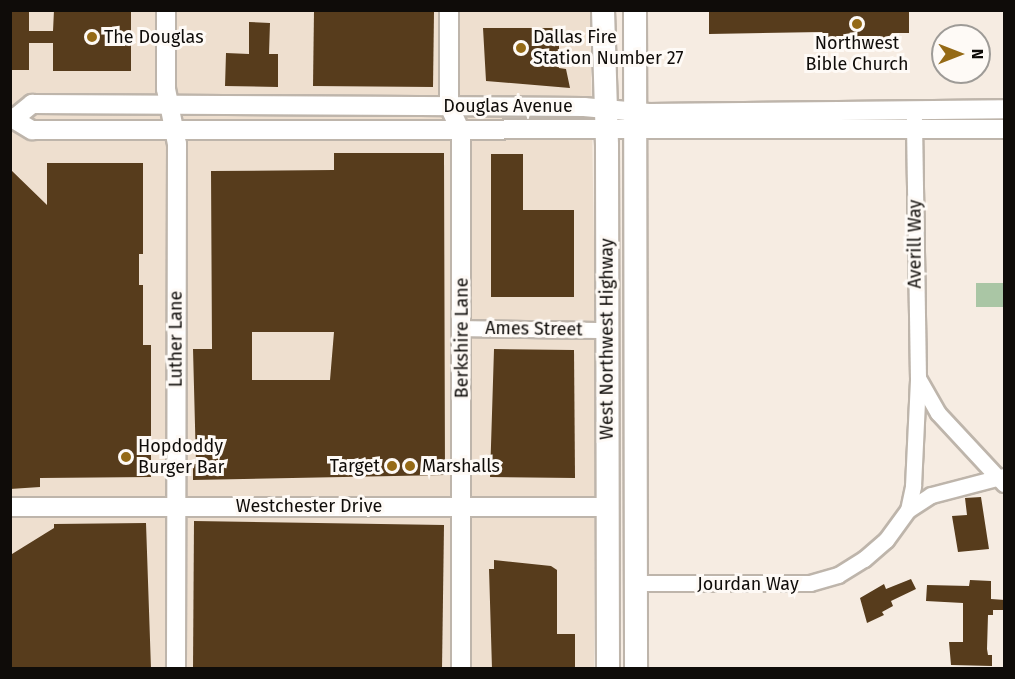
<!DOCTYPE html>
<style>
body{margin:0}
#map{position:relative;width:1015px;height:679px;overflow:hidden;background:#f6ece2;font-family:"Fira Sans",sans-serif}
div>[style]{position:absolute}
.built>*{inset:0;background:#eedfcf}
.green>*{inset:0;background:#aac6a5}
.building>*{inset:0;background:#573c1c}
.roads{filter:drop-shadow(2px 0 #beb5ab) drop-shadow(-2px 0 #beb5ab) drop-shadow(0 2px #beb5ab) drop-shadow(0 -2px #beb5ab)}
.minor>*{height:15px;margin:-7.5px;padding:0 7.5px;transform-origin:7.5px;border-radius:7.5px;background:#fff}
.tertiary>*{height:18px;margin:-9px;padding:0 9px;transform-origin:9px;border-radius:9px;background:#fff}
.primary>*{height:22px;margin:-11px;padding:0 11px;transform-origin:11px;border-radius:11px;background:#fff}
.dots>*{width:16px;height:16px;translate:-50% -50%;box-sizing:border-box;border:3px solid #fefaf6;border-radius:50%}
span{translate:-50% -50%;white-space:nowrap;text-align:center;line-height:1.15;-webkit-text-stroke:6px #fefaf6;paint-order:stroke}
.poi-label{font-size:18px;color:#0f0c09}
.left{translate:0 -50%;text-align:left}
.right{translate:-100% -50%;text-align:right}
.street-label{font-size:18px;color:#0f0c09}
.frame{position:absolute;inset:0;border:12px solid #0f0c09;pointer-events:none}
.north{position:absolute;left:931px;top:24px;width:60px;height:60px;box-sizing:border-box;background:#fefaf6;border:2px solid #9e9b97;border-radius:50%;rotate:90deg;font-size:16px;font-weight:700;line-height:24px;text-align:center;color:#0f0c09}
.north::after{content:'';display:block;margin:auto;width:21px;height:27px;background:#956a16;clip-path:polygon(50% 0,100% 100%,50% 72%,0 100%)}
</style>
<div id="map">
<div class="built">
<i style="clip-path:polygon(10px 11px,590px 11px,595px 302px,594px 668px,11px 668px)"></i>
</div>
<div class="green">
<i style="clip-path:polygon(976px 283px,1004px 283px,1004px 307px,976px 307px)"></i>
</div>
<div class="building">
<i style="clip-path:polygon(10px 10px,29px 10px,29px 31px,53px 31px,54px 10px,131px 10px,131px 71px,53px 71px,53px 43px,29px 43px,29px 70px,10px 70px)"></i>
<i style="clip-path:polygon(709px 10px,909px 10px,909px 33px,892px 33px,880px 47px,873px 39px,854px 44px,841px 40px,835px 47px,822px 32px,709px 34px)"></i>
<i style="clip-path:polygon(314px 11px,434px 12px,433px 87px,313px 86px)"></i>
<i style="clip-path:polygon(249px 22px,270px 23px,269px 54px,278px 54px,278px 87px,225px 86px,226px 53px,249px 54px)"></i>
<i style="clip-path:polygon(483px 28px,559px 28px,559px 68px,566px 69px,570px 88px,486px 81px)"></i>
<i style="clip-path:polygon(evenodd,334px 153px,444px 153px,445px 475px,193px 480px,193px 464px,196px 464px,193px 349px,212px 349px,211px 171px,334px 170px,334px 153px,252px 332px,334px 332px,330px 380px,252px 380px,252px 332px)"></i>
<i style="clip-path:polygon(491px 154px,523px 154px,523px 210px,574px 210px,574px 297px,491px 297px)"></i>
<i style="clip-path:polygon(47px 163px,143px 163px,143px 254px,139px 254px,139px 285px,143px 285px,143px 345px,151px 345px,151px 477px,40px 478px,40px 487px,10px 489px,10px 169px,47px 205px)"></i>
<i style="clip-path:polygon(494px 349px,574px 350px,575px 478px,490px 477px)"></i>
<i style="clip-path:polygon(981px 497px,989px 549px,958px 552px,952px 516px,967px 515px,965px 498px)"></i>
<i style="clip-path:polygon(194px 521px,444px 525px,442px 669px,193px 669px)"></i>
<i style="clip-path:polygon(146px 523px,151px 669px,10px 669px,12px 554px,54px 528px,54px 524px)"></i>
<i style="clip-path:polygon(494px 560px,551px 566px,557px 570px,557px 634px,575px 634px,575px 669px,492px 669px,489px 569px,494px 569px)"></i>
<i style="clip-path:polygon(911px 579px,916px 589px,891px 601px,893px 606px,882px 612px,884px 615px,867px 623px,860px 598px,884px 584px,886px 589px)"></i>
<i style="clip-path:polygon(970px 580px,991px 581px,991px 599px,1005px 600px,1005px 610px,993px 610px,993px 615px,988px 615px,987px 649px,988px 655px,992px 655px,992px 666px,951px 665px,949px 642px,963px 642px,963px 603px,926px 601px,927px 585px,969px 586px)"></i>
</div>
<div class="roads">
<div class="minor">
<i style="left:461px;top:328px;width:147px;rotate:0.8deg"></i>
<i style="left:918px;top:378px;width:40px;rotate:60.3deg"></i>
<i style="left:938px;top:413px;width:97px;rotate:47.1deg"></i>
<i style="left:908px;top:510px;width:25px;rotate:-78deg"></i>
<i style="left:913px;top:486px;width:108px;rotate:-87.3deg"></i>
<i style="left:918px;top:378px;width:260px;rotate:-90.9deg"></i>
<i style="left:636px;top:583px;width:174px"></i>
<i style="left:810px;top:583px;width:29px;rotate:-16deg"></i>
<i style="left:838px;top:575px;width:31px;rotate:-32deg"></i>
<i style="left:864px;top:559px;width:29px;rotate:-41deg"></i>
<i style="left:886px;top:540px;width:37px;rotate:-54deg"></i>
<i style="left:908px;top:510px;width:27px;rotate:-33deg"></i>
<i style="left:931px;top:495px;width:75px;rotate:-14.6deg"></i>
</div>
<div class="tertiary">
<i style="left:166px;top:10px;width:79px;rotate:90deg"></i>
<i style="left:166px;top:89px;width:56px;rotate:78.7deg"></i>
<i style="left:177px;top:144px;width:524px;rotate:90.11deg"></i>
<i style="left:449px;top:10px;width:96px;rotate:90deg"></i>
<i style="left:449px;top:106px;width:29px;rotate:65deg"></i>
<i style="left:461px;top:132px;width:536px;rotate:90deg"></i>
<i style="left:10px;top:117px;width:26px;rotate:31deg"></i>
<i style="left:32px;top:130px;width:972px;rotate:-0.06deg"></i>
<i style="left:16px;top:117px;width:21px;rotate:-39deg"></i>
<i style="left:32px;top:104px;width:552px;rotate:0.31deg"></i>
<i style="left:584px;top:107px;width:65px;rotate:5.3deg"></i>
<i style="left:649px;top:113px;width:355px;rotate:-0.6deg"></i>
<i style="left:10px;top:507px;width:598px"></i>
</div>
<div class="primary">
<i style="left:603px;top:10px;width:136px;rotate:88.3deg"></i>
<i style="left:607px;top:146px;width:522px;rotate:89.89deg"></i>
<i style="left:635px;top:10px;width:658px;rotate:89.91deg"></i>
</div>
</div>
<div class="dots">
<i style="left:857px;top:24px;background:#956a16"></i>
<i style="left:92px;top:37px;background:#956a16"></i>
<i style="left:521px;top:48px;background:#956a16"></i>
<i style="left:126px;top:457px;background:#956a16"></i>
<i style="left:392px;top:466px;background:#956a16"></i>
<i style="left:410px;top:466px;background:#956a16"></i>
</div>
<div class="poi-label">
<span class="left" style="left:104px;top:37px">The Douglas</span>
<span class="left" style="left:533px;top:48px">Dallas Fire<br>Station Number 27</span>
<span style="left:857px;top:54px">Northwest<br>Bible Church</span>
<span class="left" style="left:138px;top:457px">Hopdoddy<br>Burger Bar</span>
<span class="right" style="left:380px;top:466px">Target</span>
<span class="left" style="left:422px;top:466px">Marshalls</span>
</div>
<div class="street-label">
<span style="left:508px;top:106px">Douglas Avenue</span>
<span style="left:915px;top:244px;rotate:-90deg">Averill Way</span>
<span style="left:534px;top:329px;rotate:1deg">Ames Street</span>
<span style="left:462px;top:338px;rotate:-90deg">Berkshire Lane</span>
<span style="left:176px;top:339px;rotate:-90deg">Luther Lane</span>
<span style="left:607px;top:339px;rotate:-90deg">West Northwest Highway</span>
<span style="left:309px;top:506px">Westchester Drive</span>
<span style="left:748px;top:584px">Jourdan Way</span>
</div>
<div class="frame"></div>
<div class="north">N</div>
</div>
